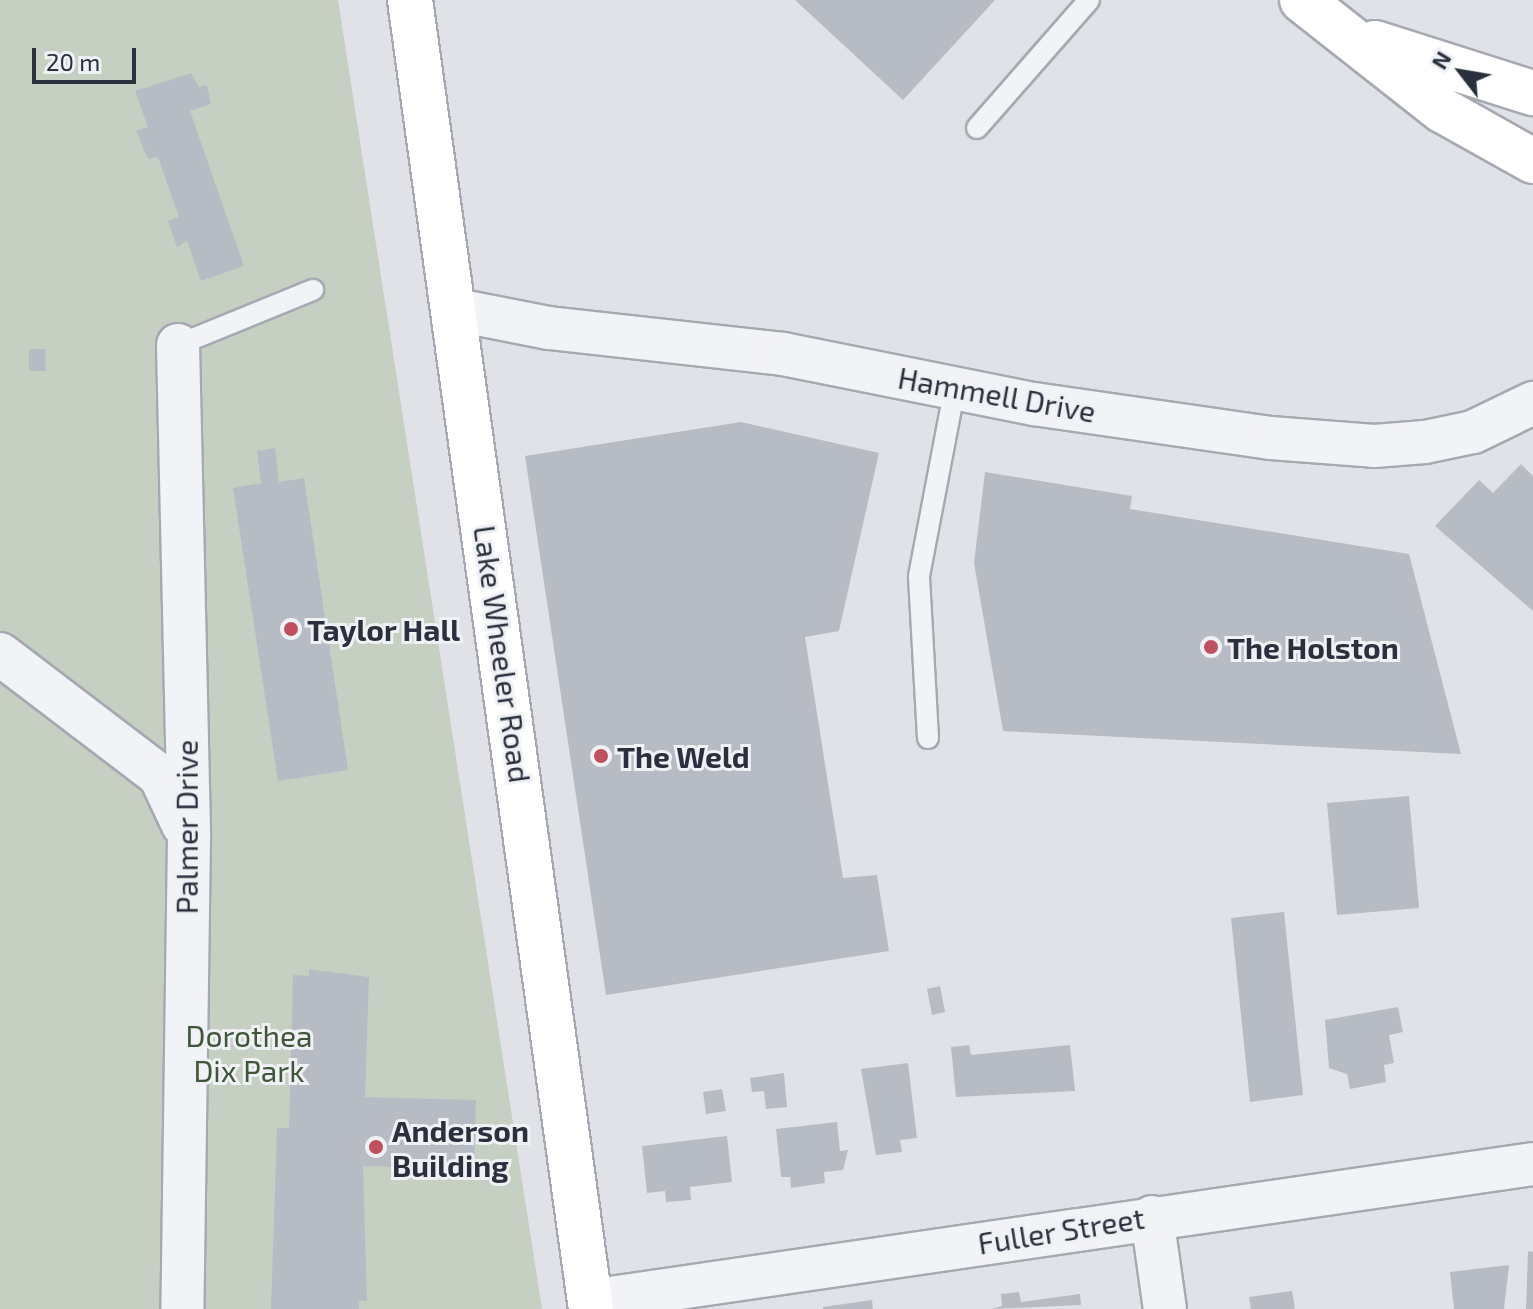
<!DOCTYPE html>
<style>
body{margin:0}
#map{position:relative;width:1533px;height:1309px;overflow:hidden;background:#e0e2e7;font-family:"Exo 2",sans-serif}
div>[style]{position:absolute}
.green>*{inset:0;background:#c5d0c2}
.building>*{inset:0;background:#b7bcc4}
.roads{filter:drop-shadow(2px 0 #a6a9b1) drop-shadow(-2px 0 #a6a9b1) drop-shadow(0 2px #a6a9b1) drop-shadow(0 -2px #a6a9b1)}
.lane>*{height:20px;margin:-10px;padding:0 10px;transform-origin:10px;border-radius:10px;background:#f2f3f6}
.street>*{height:42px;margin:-21px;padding:0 21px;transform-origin:21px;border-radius:21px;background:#f2f3f6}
.secondary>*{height:44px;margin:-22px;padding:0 22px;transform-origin:22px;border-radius:22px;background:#fff}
.dots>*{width:22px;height:22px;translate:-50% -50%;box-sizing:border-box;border:4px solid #eff1f5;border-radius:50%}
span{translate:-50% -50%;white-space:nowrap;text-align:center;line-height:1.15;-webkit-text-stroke:6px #eff1f5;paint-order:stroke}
.street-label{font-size:30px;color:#2a303d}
.poi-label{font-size:30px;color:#2a303d;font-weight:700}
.left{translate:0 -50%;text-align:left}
.park-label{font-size:30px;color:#3e5739}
.north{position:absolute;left:1421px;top:32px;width:80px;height:80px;-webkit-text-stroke:6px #eff1f5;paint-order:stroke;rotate:301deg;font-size:22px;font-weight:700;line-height:32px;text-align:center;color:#2a303d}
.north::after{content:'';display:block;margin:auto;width:28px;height:36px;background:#2a303d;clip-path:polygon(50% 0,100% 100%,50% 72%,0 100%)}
.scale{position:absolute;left:32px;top:48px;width:104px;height:36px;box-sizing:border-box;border:4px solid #2a303d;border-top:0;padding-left:10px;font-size:24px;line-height:28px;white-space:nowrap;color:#2a303d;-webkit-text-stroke:6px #eff1f5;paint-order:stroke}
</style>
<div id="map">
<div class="green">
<i style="clip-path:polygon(0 0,338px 0,542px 1309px,0 1309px)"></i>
</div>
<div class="building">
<i style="clip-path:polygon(795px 0,995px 0,903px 100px)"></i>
<i style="clip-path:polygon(191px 73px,199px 87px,207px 85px,211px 104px,190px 111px,244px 266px,201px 281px,187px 241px,177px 247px,168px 221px,179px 217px,158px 157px,148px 159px,136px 131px,148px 127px,135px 91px)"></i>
<i style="clip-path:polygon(29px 349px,45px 349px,46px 371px,29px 371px)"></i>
<i style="clip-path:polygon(741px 422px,879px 453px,839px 631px,805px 637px,843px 878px,877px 875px,889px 951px,606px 995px,525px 456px)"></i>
<i style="clip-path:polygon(275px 448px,279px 482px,304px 478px,348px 770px,278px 781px,233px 488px,261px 483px,257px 451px)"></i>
<i style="clip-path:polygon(1521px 464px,1533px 476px,1533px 611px,1435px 526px,1479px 480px,1493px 493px)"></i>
<i style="clip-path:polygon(985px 472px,1132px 496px,1130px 509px,1409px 554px,1461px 754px,1003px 731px,974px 563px)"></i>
<i style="clip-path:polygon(1409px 796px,1419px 908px,1337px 915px,1327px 803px)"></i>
<i style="clip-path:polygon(1284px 912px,1303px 1095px,1250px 1102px,1231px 918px)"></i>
<i style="clip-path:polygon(309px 969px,369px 977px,365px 1097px,476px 1100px,474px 1169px,363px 1166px,367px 1301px,359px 1301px,359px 1309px,271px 1309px,277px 1128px,289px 1128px,293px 975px,309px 976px)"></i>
<i style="clip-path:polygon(940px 986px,945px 1012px,932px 1015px,927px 989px)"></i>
<i style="clip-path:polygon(1398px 1007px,1403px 1032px,1389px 1035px,1394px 1063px,1384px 1065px,1386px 1082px,1350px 1089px,1347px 1074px,1329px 1068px,1325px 1020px)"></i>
<i style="clip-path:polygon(969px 1045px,971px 1055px,1070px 1045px,1075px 1091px,956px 1097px,951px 1047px)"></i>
<i style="clip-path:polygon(908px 1063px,917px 1138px,900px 1140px,902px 1152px,876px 1155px,861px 1069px)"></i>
<i style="clip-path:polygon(784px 1073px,787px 1107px,766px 1109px,764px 1091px,752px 1092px,750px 1078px)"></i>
<i style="clip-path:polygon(722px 1089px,726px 1111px,706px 1114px,703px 1092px)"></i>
<i style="clip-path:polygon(837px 1122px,840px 1151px,848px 1150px,843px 1170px,824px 1172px,825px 1183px,791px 1188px,790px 1177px,781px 1177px,776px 1129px)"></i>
<i style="clip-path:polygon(727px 1136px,732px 1182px,690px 1187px,691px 1200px,666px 1202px,665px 1191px,647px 1193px,642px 1146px)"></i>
<i style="clip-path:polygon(1528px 1251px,1533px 1252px,1533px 1309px,1526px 1309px)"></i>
<i style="clip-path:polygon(1509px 1265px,1504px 1309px,1454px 1309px,1450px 1272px)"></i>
<i style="clip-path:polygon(1292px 1291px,1295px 1309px,1251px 1309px,1249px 1297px)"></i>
<i style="clip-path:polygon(1019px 1292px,1021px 1302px,1080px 1294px,1081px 1305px,991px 1309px,1002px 1306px,1001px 1294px)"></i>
<i style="clip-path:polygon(872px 1300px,873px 1309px,823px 1309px,823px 1307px)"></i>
</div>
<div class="roads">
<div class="lane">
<i style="left:977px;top:128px;width:170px;rotate:-48.8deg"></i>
<i style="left:178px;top:345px;width:146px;rotate:-22.2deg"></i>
<i style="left:928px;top:738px;width:162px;rotate:-93.2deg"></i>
<i style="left:919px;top:576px;width:191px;rotate:-79.2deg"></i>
</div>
<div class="street">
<i style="left:457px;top:310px;width:94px;rotate:11.1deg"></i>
<i style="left:549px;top:328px;width:235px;rotate:6.3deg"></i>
<i style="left:783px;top:354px;width:256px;rotate:11.3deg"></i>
<i style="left:1034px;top:404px;width:239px;rotate:8.2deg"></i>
<i style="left:1271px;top:438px;width:103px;rotate:4.4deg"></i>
<i style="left:1374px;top:446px;width:51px;rotate:-4.5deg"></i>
<i style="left:1425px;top:442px;width:49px;rotate:-11.8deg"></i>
<i style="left:1473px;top:432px;width:67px;rotate:-25.8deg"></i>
<i style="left:178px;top:345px;width:492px;rotate:88.7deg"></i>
<i style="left:189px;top:837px;width:472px;rotate:90.8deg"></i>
<i style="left:0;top:654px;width:201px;rotate:37.3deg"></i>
<i style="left:160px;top:776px;width:54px;rotate:64.9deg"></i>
<i style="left:1152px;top:1217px;width:93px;rotate:82deg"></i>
<i style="left:590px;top:1301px;width:953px;rotate:-8.27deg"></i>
</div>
<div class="secondary">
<i style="left:410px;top:0;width:1321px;rotate:82.13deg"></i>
<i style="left:1302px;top:0;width:178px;rotate:38.2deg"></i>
<i style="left:1442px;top:110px;width:104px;rotate:29.3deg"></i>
<i style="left:1375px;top:43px;width:166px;rotate:17.6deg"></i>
</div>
</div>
<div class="dots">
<i style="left:291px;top:629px;background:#c1505e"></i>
<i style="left:1211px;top:647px;background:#c1505e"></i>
<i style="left:601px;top:756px;background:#c1505e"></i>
<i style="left:376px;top:1147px;background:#c1505e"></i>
</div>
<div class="street-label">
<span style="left:997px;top:394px;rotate:10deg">Hammell Drive</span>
<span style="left:503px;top:654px;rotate:82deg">Lake Wheeler Road</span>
<span style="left:186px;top:827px;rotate:-90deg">Palmer Drive</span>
<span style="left:1061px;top:1230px;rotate:-9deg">Fuller Street</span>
</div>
<div class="poi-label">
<span class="left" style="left:307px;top:629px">Taylor Hall</span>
<span class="left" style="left:1227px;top:647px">The Holston</span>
<span class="left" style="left:617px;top:756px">The Weld</span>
<span class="left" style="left:392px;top:1147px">Anderson<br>Building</span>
</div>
<div class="park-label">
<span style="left:249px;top:1052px">Dorothea<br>Dix Park</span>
</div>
<div class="north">N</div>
<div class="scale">20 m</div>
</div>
